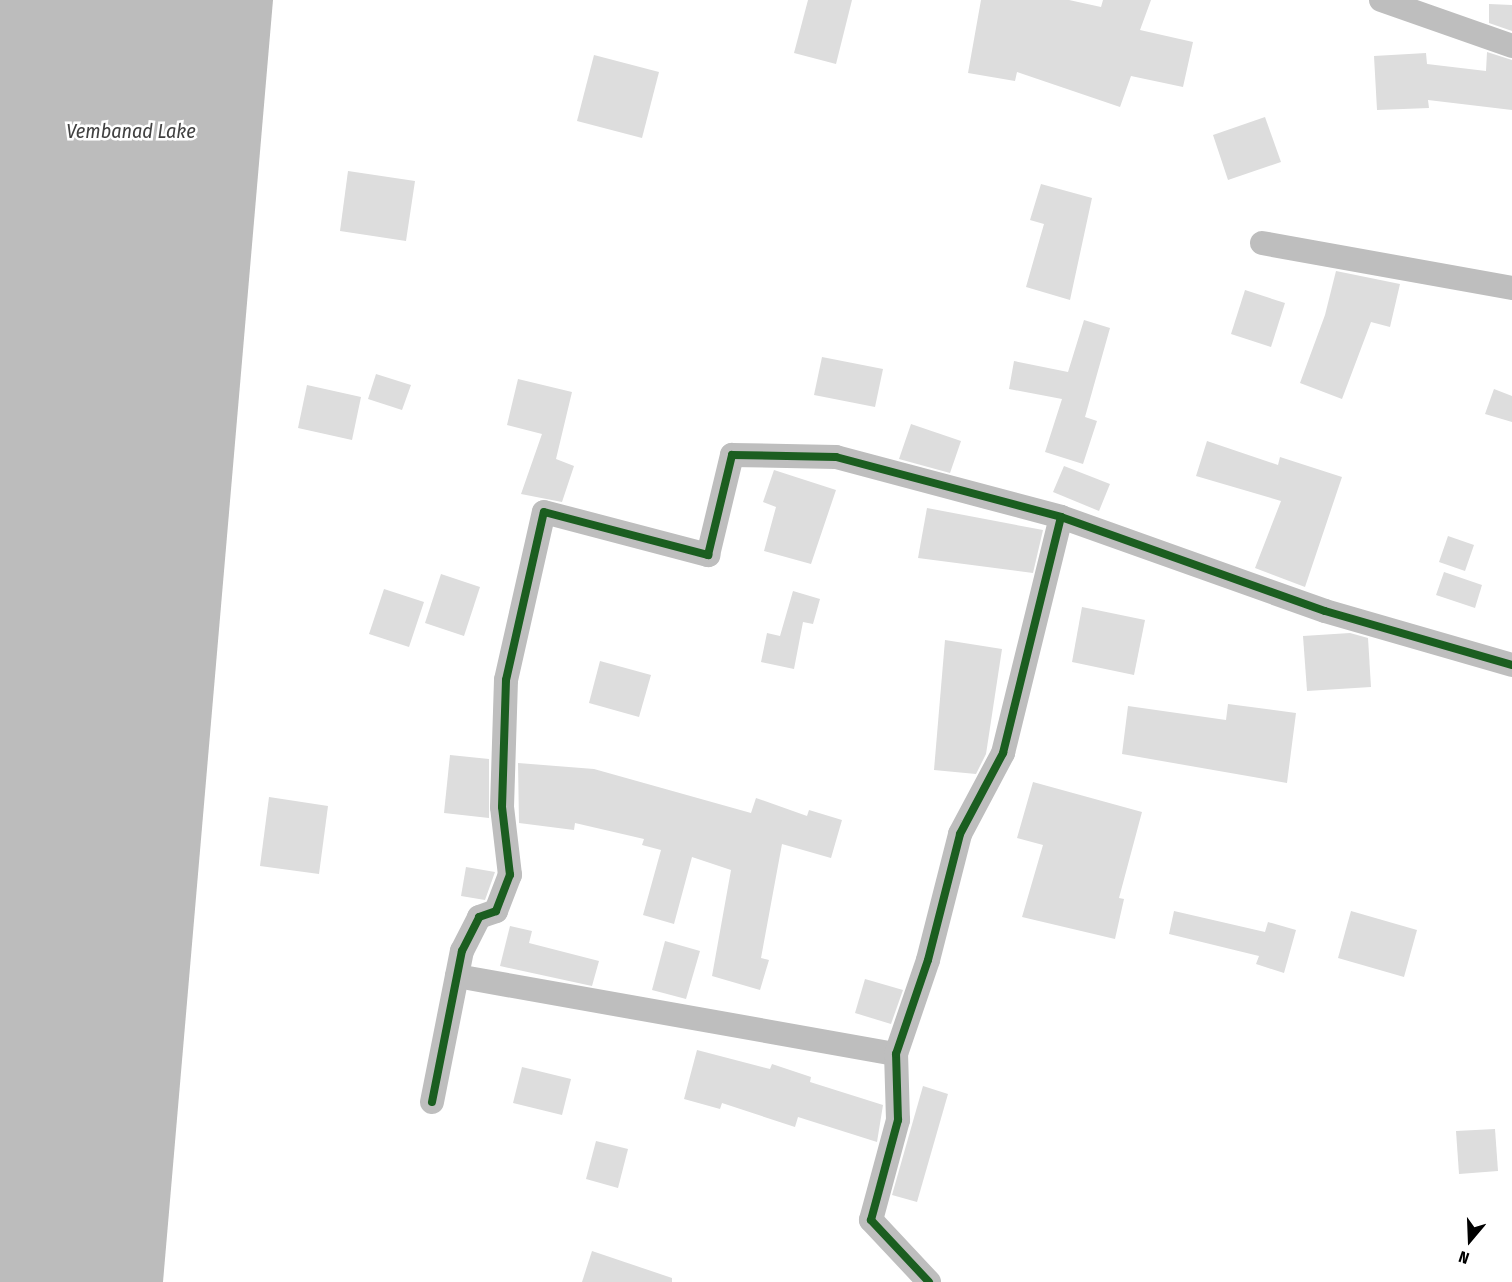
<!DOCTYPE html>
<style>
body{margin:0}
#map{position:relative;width:1512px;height:1282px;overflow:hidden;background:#fff;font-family:"Fira Sans Condensed",sans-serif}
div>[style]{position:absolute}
.water>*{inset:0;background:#bcbcbc}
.building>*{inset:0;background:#ddd}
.street>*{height:24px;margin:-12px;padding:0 12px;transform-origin:12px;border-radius:12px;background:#bebebe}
.cycleway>*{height:8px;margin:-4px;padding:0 4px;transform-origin:4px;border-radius:4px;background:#1b5e20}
span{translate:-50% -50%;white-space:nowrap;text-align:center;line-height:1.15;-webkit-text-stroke:5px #fff;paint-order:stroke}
.water-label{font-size:20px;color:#414141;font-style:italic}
.north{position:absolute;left:1440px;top:1210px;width:60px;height:60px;-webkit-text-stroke:4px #fff;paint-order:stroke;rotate:199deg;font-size:16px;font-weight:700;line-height:24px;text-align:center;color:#000}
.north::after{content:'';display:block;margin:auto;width:21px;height:27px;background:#000;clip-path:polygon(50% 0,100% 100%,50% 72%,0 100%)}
</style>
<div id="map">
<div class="water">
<i style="clip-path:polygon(0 0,273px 0,163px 1282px,0 1282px)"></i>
</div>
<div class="building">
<i style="clip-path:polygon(808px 0,852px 0,836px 64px,794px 53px)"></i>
<i style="clip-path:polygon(981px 0,1069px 0,1101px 7px,1103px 0,1151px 0,1140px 30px,1193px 42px,1183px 87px,1131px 76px,1120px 107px,1017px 72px,1015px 81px,968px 73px)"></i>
<i style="clip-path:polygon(1489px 4px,1512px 5px,1512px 31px,1489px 23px)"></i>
<i style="clip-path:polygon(1487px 52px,1512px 60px,1512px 110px,1428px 100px,1429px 108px,1377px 110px,1374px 56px,1426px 53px,1427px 64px,1486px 71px)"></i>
<i style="clip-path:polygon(594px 55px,659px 72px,642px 138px,577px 121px)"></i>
<i style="clip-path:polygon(1265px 117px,1281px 162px,1228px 180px,1213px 135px)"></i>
<i style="clip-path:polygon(348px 171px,415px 181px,406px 241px,340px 231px)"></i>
<i style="clip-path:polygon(1041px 184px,1092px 198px,1070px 300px,1026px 287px,1044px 224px,1030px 220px)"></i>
<i style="clip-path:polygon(1336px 271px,1400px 284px,1390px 327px,1371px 322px,1342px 399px,1300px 383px,1325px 315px)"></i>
<i style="clip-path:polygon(1245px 290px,1285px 303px,1271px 347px,1231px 334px)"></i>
<i style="clip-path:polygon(1084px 320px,1110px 328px,1085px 417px,1097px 421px,1083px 464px,1045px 452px,1062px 399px,1009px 389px,1014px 361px,1068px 372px)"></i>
<i style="clip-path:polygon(822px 357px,883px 369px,875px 407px,814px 395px)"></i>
<i style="clip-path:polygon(376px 374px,411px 385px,402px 410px,368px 399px)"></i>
<i style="clip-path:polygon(518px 379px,572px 392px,556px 459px,574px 466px,562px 502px,521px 494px,542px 434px,507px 425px)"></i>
<i style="clip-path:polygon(307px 385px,361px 397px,352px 440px,298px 428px)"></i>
<i style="clip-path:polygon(1494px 389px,1512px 396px,1512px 422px,1485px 414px)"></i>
<i style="clip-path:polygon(911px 424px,961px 441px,950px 473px,899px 459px)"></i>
<i style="clip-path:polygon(1207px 441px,1278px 465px,1280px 457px,1342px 477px,1305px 587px,1255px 568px,1281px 501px,1196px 476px)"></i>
<i style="clip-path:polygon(1064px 466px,1110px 484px,1099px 511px,1053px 492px)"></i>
<i style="clip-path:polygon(774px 470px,836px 490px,811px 564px,764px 551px,776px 507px,763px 502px)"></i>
<i style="clip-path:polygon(927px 508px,1043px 530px,1033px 573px,918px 558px)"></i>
<i style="clip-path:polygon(1448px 536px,1474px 545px,1465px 571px,1439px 562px)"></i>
<i style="clip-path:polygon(1444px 572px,1482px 585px,1475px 608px,1436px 595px)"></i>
<i style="clip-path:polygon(441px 574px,480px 587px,464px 636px,425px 623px)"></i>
<i style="clip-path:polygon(384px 589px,424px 602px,409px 647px,369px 634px)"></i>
<i style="clip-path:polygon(793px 591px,820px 599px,813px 624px,803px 622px,794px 669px,761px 662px,767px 633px,780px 636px)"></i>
<i style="clip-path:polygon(1082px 607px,1145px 620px,1134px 675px,1072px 662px)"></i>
<i style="clip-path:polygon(1350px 633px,1368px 638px,1371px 687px,1307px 691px,1303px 636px)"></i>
<i style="clip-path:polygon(945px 640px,1002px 649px,986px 754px,976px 774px,934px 770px)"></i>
<i style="clip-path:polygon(600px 661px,651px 675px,639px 717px,589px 703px)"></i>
<i style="clip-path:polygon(1228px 704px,1296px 713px,1287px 783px,1122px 754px,1128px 706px,1226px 720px)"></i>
<i style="clip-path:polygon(450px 755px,489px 759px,489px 818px,444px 813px)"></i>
<i style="clip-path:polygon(518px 763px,594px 769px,751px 813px,756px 798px,807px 816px,809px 810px,842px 820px,831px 858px,782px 844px,761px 958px,769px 960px,760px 990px,712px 976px,731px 870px,692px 857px,674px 924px,643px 915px,661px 850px,642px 845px,644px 839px,575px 823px,574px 830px,519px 823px)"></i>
<i style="clip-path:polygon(1033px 782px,1142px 812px,1119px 898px,1124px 899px,1115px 939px,1022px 917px,1043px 845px,1017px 838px)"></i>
<i style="clip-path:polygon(269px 797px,328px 806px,319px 874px,260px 866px)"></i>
<i style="clip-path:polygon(466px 867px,495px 872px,485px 900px,461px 896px)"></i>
<i style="clip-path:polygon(1174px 911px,1265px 932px,1268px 922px,1296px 930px,1284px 973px,1256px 964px,1259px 956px,1169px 934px)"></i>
<i style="clip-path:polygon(1351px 911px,1417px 930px,1404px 977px,1338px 958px)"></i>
<i style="clip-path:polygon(510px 926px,532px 931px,529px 943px,599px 961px,592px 986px,500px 966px)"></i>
<i style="clip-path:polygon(665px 941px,700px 951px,686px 999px,652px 990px)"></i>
<i style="clip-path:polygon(865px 979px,903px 990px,891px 1024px,855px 1013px)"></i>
<i style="clip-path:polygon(697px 1050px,770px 1069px,772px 1064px,811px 1077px,810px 1082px,883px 1105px,877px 1142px,798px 1117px,795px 1127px,722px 1103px,720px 1109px,684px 1099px)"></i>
<i style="clip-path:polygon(522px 1067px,571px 1079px,562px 1115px,513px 1103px)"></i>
<i style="clip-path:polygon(923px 1086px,948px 1094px,917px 1202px,892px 1195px)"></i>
<i style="clip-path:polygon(1495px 1129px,1498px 1171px,1459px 1174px,1456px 1131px)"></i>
<i style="clip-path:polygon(596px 1141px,628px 1149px,618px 1188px,586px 1179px)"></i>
<i style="clip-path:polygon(592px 1251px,672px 1278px,672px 1282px,582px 1282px)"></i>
</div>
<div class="street">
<i style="left:1381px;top:0;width:139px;rotate:19.3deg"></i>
<i style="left:1262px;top:243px;width:254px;rotate:10.2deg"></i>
<i style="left:457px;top:976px;width:446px;rotate:10.1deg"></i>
<i style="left:432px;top:1102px;width:154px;rotate:-78.8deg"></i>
<i style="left:462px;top:951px;width:38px;rotate:-63deg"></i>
<i style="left:479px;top:917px;width:18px;rotate:-19deg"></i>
<i style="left:496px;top:911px;width:39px;rotate:-69deg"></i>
<i style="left:510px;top:875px;width:68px;rotate:-96.7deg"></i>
<i style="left:502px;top:807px;width:127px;rotate:-88.2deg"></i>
<i style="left:506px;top:680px;width:172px;rotate:-77.3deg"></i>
<i style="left:544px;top:512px;width:170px;rotate:14.7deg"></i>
<i style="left:708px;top:555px;width:103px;rotate:-76.5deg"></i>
<i style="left:732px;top:455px;width:104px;rotate:1.1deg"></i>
<i style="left:836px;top:457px;width:233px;rotate:14.9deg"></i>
<i style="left:929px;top:1282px;width:85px;rotate:-133.1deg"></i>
<i style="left:871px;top:1220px;width:104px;rotate:-74.9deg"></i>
<i style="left:898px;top:1120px;width:66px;rotate:-91.7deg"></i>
<i style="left:896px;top:1054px;width:99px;rotate:-71.2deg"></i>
<i style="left:928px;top:960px;width:130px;rotate:-75.7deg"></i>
<i style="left:960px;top:834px;width:92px;rotate:-62deg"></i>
<i style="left:1003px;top:753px;width:243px;rotate:-76.2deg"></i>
<i style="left:1061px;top:517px;width:280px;rotate:19.6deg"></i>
<i style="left:1325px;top:611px;width:195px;rotate:16.1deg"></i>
</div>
<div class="cycleway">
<i style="left:432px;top:1102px;width:154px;rotate:-78.8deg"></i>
<i style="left:462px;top:951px;width:38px;rotate:-63deg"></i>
<i style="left:479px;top:917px;width:18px;rotate:-19deg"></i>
<i style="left:496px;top:911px;width:39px;rotate:-69deg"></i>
<i style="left:510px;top:875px;width:68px;rotate:-96.7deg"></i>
<i style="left:502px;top:807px;width:127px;rotate:-88.2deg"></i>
<i style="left:506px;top:680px;width:172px;rotate:-77.3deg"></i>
<i style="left:544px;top:512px;width:170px;rotate:14.7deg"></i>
<i style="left:708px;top:555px;width:103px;rotate:-76.5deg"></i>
<i style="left:732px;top:455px;width:104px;rotate:1.1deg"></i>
<i style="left:836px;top:457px;width:233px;rotate:14.9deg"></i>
<i style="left:929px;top:1282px;width:85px;rotate:-133.1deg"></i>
<i style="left:871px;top:1220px;width:104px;rotate:-74.9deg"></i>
<i style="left:898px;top:1120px;width:66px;rotate:-91.7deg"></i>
<i style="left:896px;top:1054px;width:99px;rotate:-71.2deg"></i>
<i style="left:928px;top:960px;width:130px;rotate:-75.7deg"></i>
<i style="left:960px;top:834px;width:92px;rotate:-62deg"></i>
<i style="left:1003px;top:753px;width:243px;rotate:-76.2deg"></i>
<i style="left:1061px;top:517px;width:280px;rotate:19.6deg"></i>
<i style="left:1325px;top:611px;width:195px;rotate:16.1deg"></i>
</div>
<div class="water-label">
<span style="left:131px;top:131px">Vembanad Lake</span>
</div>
<div class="north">N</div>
</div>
